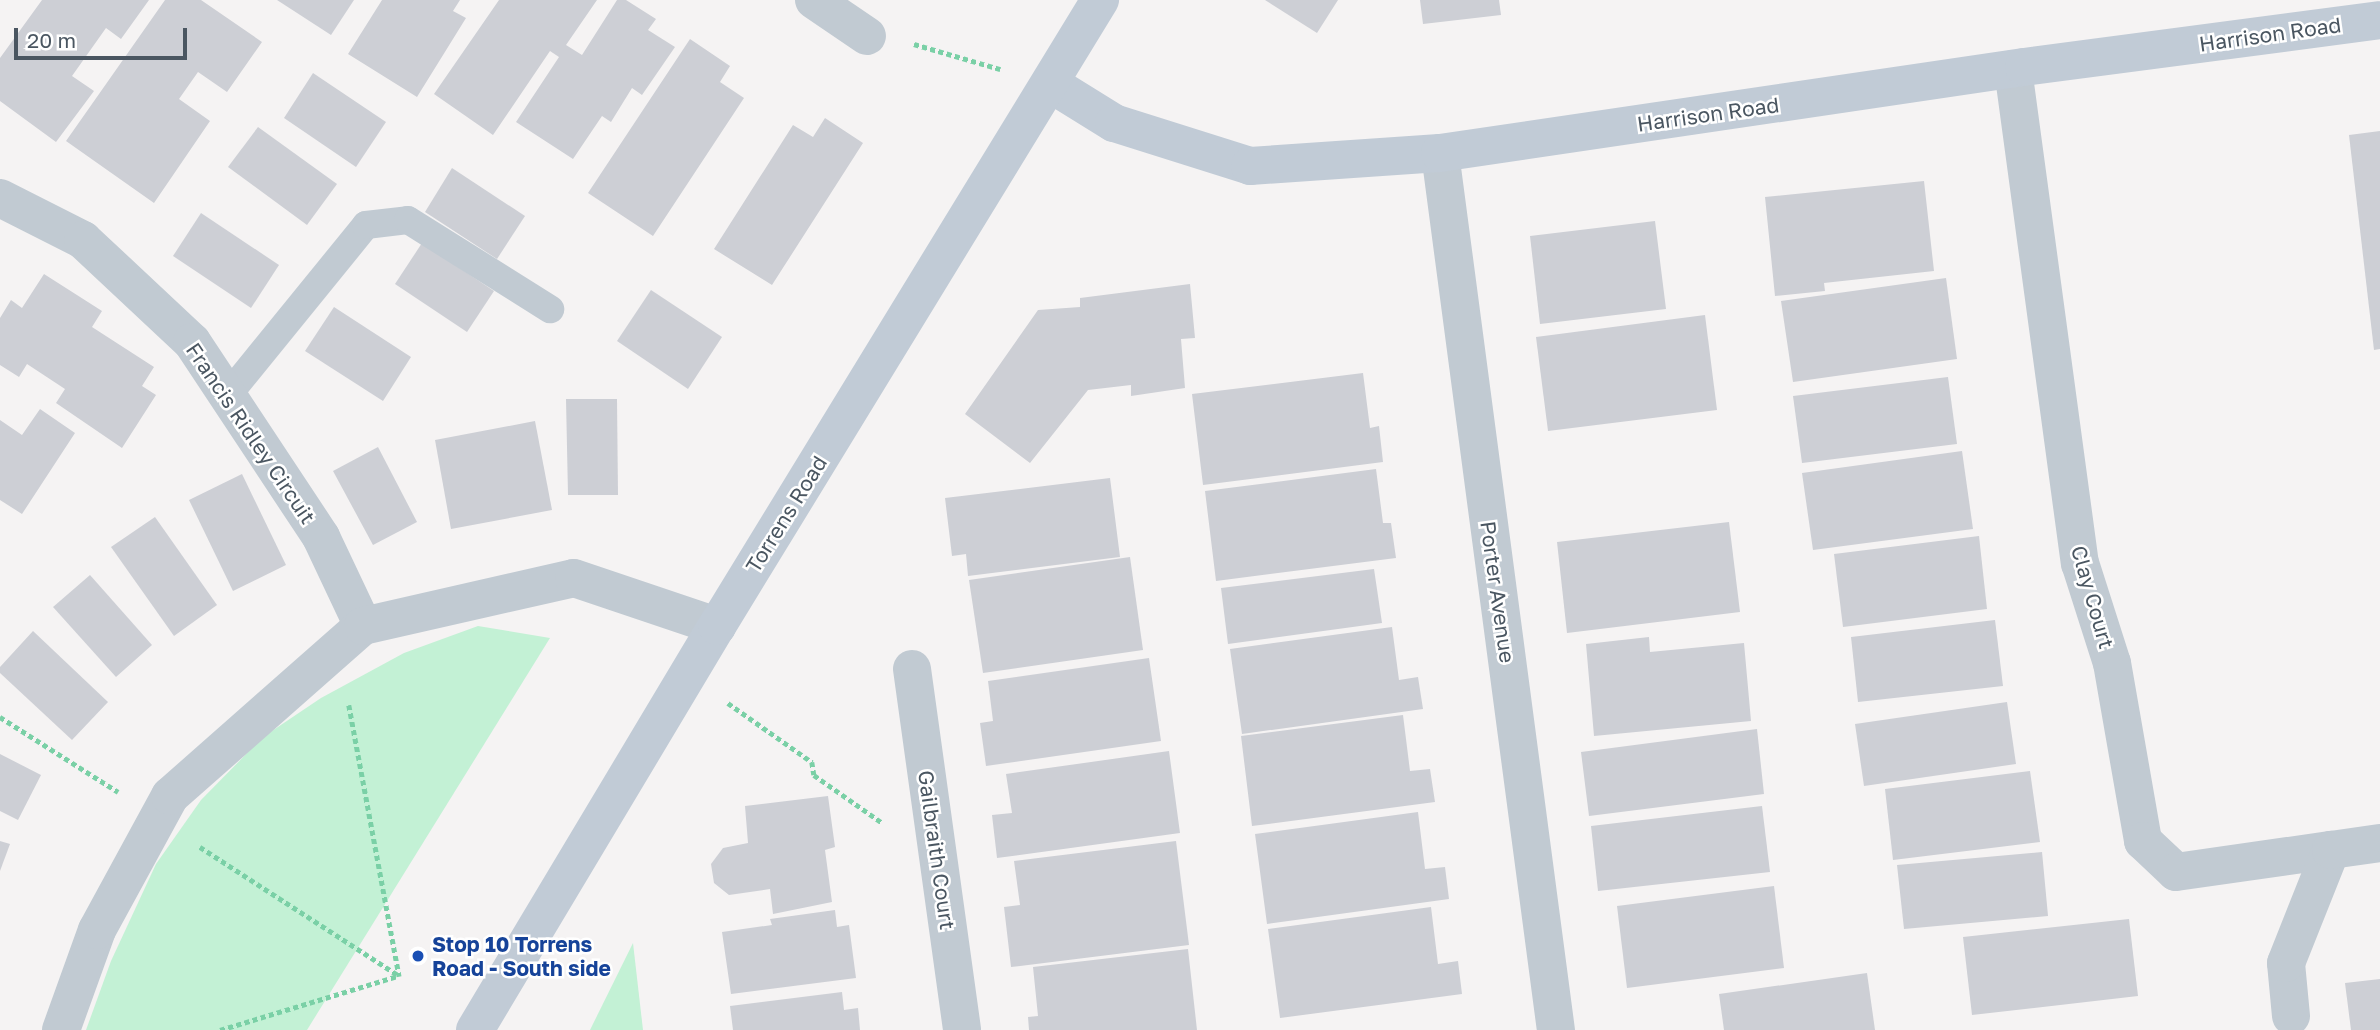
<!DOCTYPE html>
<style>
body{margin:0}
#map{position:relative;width:2380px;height:1030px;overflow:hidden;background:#f5f3f3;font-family:"Golos Text",sans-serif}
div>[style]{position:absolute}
.green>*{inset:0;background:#c3f1d5}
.building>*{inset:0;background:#cdcfd5}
.path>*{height:4.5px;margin-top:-2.25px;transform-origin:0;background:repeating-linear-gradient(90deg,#7ad0a6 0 5px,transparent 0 8.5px)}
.lane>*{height:28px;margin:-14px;padding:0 14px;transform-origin:14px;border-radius:14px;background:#c1cad2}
.street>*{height:38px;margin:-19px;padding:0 19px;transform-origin:19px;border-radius:19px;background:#c1cad2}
.secondary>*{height:38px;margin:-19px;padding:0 19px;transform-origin:19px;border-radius:19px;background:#c1cbd6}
.dots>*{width:19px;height:19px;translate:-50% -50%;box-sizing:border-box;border:4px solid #fff;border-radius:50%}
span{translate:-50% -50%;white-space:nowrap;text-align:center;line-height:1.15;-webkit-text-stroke:5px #fff;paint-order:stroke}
.street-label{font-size:21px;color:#4a5661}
.transit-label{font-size:21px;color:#164399;font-weight:700}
.left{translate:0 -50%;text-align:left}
.scale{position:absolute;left:14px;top:28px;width:173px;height:32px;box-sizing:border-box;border:4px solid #4a5661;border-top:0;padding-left:9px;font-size:21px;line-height:24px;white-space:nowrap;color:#4a5661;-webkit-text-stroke:5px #fff;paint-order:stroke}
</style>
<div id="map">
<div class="green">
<i style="clip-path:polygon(478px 626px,550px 638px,307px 1030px,86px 1030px,111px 961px,156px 864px,201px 800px,263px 737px,321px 698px,404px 653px)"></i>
<i style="clip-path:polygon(633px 943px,643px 1030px,590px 1030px)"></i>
</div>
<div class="building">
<i style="clip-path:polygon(42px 0,149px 0,121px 39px,106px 28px,72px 76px,94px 91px,56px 142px,0 101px,0 58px)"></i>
<i style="clip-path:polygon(165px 0,201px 0,262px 42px,227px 92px,198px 72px,179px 99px,210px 121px,154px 203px,66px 141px)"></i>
<i style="clip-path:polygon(277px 0,354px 0,331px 35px)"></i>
<i style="clip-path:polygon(382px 0,460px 0,453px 11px,466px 18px,417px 97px,348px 54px)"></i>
<i style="clip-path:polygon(499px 0,597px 0,566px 45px,582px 55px,617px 0,626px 0,656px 19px,648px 30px,675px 47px,642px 95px,632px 88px,611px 122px,602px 116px,573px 159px,516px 122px,559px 57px,550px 51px,493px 135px,434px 94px)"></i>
<i style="clip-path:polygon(1265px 0,1338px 0,1317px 33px)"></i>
<i style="clip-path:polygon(1420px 0,1499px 0,1501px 15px,1423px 24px)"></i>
<i style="clip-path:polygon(690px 39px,730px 66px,720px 82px,744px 98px,653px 236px,588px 193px)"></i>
<i style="clip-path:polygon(313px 73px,386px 122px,356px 167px,284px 118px)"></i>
<i style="clip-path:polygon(825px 118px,863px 143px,772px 285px,714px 249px,793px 125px,813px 137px)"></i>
<i style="clip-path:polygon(258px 127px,337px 184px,307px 225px,228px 167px)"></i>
<i style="clip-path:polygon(2380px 131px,2380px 349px,2374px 350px,2349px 135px)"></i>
<i style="clip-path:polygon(452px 168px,525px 216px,497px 259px,425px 212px)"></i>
<i style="clip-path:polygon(1924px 181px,1934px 271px,1824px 283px,1825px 291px,1775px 296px,1765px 197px)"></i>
<i style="clip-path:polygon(201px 213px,279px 265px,251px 308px,173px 256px)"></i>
<i style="clip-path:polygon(1655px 221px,1666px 309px,1540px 324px,1530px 236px)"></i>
<i style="clip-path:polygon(422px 243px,494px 291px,467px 332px,395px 284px)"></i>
<i style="clip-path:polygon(44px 274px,102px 311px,92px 327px,154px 367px,142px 386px,156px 395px,122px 448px,56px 403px,65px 389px,27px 364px,19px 377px,0 365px,0 318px,11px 300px,22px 308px)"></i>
<i style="clip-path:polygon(1946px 278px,1957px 359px,1793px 382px,1781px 301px)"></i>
<i style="clip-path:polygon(1190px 284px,1195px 338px,1181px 339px,1185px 388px,1131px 396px,1131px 385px,1088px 390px,1030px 463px,965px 414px,1038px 310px,1080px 307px,1080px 298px)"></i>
<i style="clip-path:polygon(651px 290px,722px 337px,688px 389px,617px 341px)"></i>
<i style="clip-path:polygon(334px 307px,411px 357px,383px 401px,305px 351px)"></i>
<i style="clip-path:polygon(1705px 315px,1717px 410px,1548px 431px,1536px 337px)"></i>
<i style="clip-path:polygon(1363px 373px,1370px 428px,1379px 426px,1383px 462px,1203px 485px,1192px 394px)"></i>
<i style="clip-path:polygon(1948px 377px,1957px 444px,1802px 463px,1793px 396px)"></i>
<i style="clip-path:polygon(566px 399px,617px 399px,618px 495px,568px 495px)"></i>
<i style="clip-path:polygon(40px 409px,75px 433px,22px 514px,0 500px,0 420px,22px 435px)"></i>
<i style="clip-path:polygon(535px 421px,552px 510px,451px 529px,435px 440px)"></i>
<i style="clip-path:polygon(378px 447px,417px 522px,373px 545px,333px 471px)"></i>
<i style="clip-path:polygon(1962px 451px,1973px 529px,1813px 550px,1802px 473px)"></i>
<i style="clip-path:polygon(1376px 469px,1383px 523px,1391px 523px,1396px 558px,1216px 581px,1205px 491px)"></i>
<i style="clip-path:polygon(242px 474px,286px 565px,233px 591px,189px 500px)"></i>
<i style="clip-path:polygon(1110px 478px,1120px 557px,968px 576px,966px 554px,952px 556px,945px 498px)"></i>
<i style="clip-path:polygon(155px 517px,217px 605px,174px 636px,111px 547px)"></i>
<i style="clip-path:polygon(1729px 522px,1740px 612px,1567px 633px,1557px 542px)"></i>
<i style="clip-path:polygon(1979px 536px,1987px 609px,1843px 627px,1834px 554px)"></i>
<i style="clip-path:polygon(1130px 557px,1143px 650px,983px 673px,969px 580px)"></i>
<i style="clip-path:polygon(1374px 569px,1382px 623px,1228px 644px,1221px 588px)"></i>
<i style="clip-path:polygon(90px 575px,152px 645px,116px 677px,53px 607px)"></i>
<i style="clip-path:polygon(1995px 620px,2003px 686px,1858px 702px,1851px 637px)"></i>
<i style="clip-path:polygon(1392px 627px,1399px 680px,1418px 677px,1423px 709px,1242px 734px,1230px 649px)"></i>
<i style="clip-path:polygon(33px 631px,108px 702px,72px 740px,0 673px,0 667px)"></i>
<i style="clip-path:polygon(1649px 637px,1650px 652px,1744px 643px,1751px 721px,1594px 736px,1586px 644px)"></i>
<i style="clip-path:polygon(1149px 658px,1161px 741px,986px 766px,980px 723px,993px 721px,988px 681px)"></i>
<i style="clip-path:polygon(2007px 702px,2016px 764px,1864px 786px,1855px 724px)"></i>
<i style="clip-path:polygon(1403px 715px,1410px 771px,1430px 769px,1435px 802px,1252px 826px,1241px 736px)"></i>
<i style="clip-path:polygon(1757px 729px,1764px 794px,1589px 816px,1581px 752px)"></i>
<i style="clip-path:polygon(1169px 751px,1180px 833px,997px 858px,992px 815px,1012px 813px,1006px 774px)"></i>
<i style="clip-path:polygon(0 754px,41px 775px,18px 820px,0 811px)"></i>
<i style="clip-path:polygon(2030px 771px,2040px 842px,1893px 860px,1885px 789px)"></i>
<i style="clip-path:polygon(828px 796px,835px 847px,825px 850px,832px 902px,773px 914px,770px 889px,729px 895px,714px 883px,711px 864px,723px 848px,748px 843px,745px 806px)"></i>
<i style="clip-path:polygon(1762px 806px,1770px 872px,1598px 891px,1591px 826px)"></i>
<i style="clip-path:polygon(1418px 812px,1425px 869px,1445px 867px,1449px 899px,1267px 924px,1255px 834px)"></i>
<i style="clip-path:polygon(0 841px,10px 844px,0 871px)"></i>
<i style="clip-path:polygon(1176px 841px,1189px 945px,1011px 967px,1004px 907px,1020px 905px,1014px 861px)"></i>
<i style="clip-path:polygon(2042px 852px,2048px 916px,1904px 929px,1897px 865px)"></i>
<i style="clip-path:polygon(1774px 886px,1784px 968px,1627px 988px,1617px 906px)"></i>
<i style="clip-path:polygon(1431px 907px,1438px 964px,1458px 961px,1462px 994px,1280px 1018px,1268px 929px)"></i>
<i style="clip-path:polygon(835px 910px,837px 927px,849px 925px,856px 978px,731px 994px,722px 932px,772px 925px,770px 919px)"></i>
<i style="clip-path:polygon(2129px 919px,2138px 996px,1972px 1015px,1963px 937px)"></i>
<i style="clip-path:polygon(1188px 949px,1197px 1030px,1029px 1030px,1028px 1017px,1038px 1016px,1033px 967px)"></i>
<i style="clip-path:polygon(1867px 973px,1875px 1030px,1724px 1030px,1719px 994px)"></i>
<i style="clip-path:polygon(2380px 979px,2380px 1030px,2351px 1030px,2345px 983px)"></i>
<i style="clip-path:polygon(842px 992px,844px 1010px,858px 1008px,860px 1030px,733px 1030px,730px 1006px)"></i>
</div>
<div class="path">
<i style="left:914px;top:44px;width:90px;rotate:16.2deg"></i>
<i style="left:728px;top:703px;width:103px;rotate:35.1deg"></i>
<i style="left:812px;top:762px;width:13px;rotate:81deg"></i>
<i style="left:814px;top:775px;width:82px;rotate:35deg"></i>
<i style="left:349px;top:705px;width:276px;rotate:79.5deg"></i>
<i style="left:0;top:717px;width:140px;rotate:32.4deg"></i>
<i style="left:200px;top:847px;width:236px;rotate:32.9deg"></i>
<i style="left:220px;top:1030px;width:186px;rotate:-16.9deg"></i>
</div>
<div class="lane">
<i style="left:227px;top:396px;width:220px;rotate:-50.9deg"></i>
<i style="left:366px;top:225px;width:42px;rotate:-6.8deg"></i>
<i style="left:408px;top:220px;width:168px;rotate:32.1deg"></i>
</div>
<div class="street">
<i style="left:814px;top:0;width:64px;rotate:34.2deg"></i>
<i style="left:2013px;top:69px;width:499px;rotate:82.3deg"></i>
<i style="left:2080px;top:563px;width:105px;rotate:72.3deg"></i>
<i style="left:2112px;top:663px;width:181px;rotate:80.1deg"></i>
<i style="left:2143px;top:841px;width:45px;rotate:43.2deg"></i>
<i style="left:2176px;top:872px;width:157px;rotate:-8.1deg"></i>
<i style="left:1440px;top:153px;width:885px;rotate:82.47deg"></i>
<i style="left:0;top:198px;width:93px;rotate:26.8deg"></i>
<i style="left:83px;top:240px;width:149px;rotate:43.1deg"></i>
<i style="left:192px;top:342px;width:234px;rotate:56.5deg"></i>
<i style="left:321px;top:537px;width:98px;rotate:64.7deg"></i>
<i style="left:912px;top:669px;width:364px;rotate:82.1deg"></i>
<i style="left:2291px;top:1016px;width:53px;rotate:-95.4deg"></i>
<i style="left:2286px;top:963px;width:122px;rotate:-68.3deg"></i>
<i style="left:2331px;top:850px;width:49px;rotate:-8.1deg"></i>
<i style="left:61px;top:1030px;width:106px;rotate:-70.2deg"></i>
<i style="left:97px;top:930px;width:153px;rotate:-61.4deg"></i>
<i style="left:170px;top:796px;width:257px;rotate:-41.4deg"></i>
<i style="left:363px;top:626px;width:216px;rotate:-12.8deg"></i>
<i style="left:574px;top:578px;width:151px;rotate:18.6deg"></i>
</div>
<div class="secondary">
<i style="left:1051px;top:84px;width:74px;rotate:31.8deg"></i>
<i style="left:1114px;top:123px;width:143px;rotate:17.5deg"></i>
<i style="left:1250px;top:166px;width:190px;rotate:-3.9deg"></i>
<i style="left:1440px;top:153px;width:590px;rotate:-8.38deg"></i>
<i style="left:2024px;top:67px;width:359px;rotate:-7.5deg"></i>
<i style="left:475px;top:1030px;width:471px;rotate:-59.1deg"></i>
<i style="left:717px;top:626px;width:734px;rotate:-58.54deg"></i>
</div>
<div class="dots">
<i style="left:418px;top:956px;background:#1a4fb4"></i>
</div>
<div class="street-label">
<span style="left:2270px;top:34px;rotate:-8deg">Harrison Road</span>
<span style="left:1708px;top:114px;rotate:-8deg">Harrison Road</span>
<span style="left:251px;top:433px;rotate:56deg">Francis Ridley Circuit</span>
<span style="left:786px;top:514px;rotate:-58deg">Torrens Road</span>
<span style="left:1498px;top:592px;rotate:82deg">Porter Avenue</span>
<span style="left:2093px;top:597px;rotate:74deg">Clay Court</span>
<span style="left:937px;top:850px;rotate:82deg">Gailbraith Court</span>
</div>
<div class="transit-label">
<span class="left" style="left:432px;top:956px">Stop 10 Torrens<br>Road - South side</span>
</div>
<div class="scale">20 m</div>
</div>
